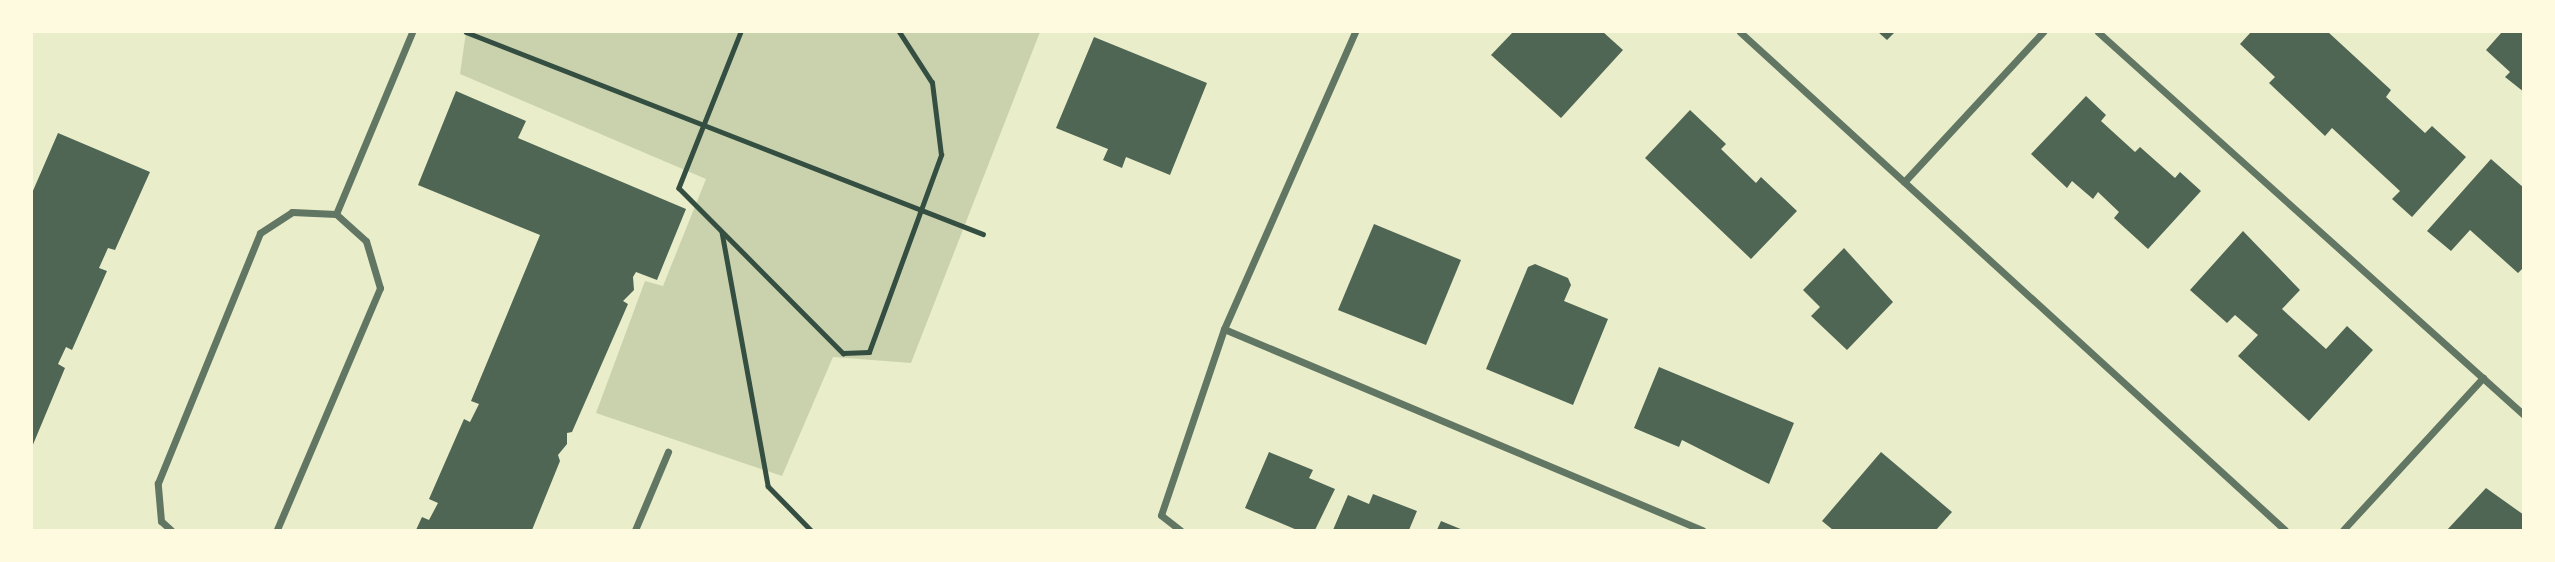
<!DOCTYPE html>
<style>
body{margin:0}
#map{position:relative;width:2555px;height:562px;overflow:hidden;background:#e9edc9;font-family:"Source Serif 4",serif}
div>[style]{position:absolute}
.green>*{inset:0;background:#cad2ad}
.building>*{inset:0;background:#4f6655}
.path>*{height:4.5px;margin:-2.25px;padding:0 2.25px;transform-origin:2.25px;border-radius:2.25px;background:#344e41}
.minor>*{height:7px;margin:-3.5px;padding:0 3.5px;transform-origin:3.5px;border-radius:3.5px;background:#617663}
span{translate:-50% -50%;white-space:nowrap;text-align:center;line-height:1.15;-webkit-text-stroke:6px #fefae0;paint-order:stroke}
.frame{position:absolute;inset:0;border:33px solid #fefae0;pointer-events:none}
</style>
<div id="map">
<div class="green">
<i style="clip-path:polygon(466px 32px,1040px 32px,911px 363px,833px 357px,782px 476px,596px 413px,645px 281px,663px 286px,706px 179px,460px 74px)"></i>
</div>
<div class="building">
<i style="clip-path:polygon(1513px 32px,1603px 32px,1623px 50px,1561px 118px,1491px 55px)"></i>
<i style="clip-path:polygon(1878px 32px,1895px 32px,1887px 40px)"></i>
<i style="clip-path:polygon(2251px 32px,2328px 32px,2391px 90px,2386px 97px,2425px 133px,2432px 126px,2466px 157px,2412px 217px,2392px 199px,2400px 191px,2332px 128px,2325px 136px,2269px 83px,2275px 77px,2240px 44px)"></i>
<i style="clip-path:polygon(2502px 32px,2524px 32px,2524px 92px,2505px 77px,2510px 72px,2486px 50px)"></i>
<i style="clip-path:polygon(1094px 37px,1207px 83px,1170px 175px,1126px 157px,1122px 168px,1103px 160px,1108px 149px,1056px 128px)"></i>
<i style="clip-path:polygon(456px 91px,526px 121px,518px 138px,686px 209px,657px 280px,636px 272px,633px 277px,634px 290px,623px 301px,628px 304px,572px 432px,567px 433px,567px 444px,558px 455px,560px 461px,532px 530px,416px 530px,422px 517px,429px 520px,438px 503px,429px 499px,464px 419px,470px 422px,479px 404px,471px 401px,540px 235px,418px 185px)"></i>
<i style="clip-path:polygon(2086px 96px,2106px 115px,2101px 121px,2135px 152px,2140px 147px,2175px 178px,2180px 172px,2201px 191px,2148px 249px,2114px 218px,2119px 212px,2098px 192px,2093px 199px,2072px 181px,2067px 188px,2031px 154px)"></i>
<i style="clip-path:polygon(1690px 110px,1726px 144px,1721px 149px,1756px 183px,1761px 177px,1797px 211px,1751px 259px,1645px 158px)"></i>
<i style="clip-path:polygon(58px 133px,150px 172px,115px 250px,108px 248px,99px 268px,107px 271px,72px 350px,66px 347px,58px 364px,65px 368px,32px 447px,32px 193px)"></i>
<i style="clip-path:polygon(2491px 159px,2524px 188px,2524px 267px,2518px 273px,2470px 230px,2451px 251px,2427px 231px)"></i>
<i style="clip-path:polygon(1374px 224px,1461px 260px,1426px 345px,1338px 310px)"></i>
<i style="clip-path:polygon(2243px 231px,2300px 290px,2282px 309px,2326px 349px,2347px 326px,2373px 350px,2309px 421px,2238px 356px,2258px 335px,2235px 315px,2227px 323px,2190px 290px)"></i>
<i style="clip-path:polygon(1844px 248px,1893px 302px,1847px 350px,1811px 316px,1820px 307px,1803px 290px)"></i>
<i style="clip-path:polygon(1535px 264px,1568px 278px,1571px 285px,1564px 301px,1608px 319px,1573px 405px,1486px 369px,1528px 267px)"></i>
<i style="clip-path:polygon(1659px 367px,1794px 423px,1769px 484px,1682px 440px,1679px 447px,1634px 428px)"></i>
<i style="clip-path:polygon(1269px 452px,1313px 470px,1309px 478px,1335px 489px,1315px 530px,1297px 530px,1245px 508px)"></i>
<i style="clip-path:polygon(1881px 452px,1952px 512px,1936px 530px,1833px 530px,1822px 521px)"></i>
<i style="clip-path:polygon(2486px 488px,2524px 515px,2524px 530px,2447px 530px)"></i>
<i style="clip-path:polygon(1373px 494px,1417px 511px,1409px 530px,1333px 530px,1348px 495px,1369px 504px)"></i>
<i style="clip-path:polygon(1441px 521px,1463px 530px,1437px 530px)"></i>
</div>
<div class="path">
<i style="left:466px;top:32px;width:555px;rotate:21.34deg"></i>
<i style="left:741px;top:32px;width:168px;rotate:111.7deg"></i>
<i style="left:679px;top:188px;width:233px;rotate:45.2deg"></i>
<i style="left:843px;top:353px;width:26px;rotate:-2deg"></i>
<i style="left:869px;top:352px;width:210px;rotate:-69.9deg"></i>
<i style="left:941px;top:155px;width:73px;rotate:-97.1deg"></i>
<i style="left:932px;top:83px;width:61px;rotate:-122.9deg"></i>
<i style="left:722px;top:232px;width:258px;rotate:79.7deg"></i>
<i style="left:768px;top:486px;width:62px;rotate:45.7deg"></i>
</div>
<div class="minor">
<i style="left:1740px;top:32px;width:738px;rotate:42.42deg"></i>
<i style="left:2098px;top:32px;width:573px;rotate:41.96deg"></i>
<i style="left:1904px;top:182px;width:205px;rotate:-47.2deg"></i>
<i style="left:336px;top:214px;width:197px;rotate:-67.3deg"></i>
<i style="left:1224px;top:329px;width:519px;rotate:22.81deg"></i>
<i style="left:171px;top:530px;width:13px;rotate:-138deg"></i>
<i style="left:161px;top:521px;width:38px;rotate:-95deg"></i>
<i style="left:158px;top:483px;width:270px;rotate:-67.8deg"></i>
<i style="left:260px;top:233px;width:38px;rotate:-33deg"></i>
<i style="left:292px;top:212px;width:44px;rotate:2.6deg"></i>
<i style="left:336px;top:214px;width:40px;rotate:42deg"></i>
<i style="left:366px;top:241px;width:49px;rotate:73.4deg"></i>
<i style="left:380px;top:288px;width:263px;rotate:113.1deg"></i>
<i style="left:635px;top:530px;width:85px;rotate:-67.1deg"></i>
<i style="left:1180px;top:530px;width:24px;rotate:-142deg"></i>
<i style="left:1161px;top:515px;width:196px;rotate:-71.3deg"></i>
<i style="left:1224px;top:329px;width:325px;rotate:-66.2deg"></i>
<i style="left:2343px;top:530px;width:207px;rotate:-47.4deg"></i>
</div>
<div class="frame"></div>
</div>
